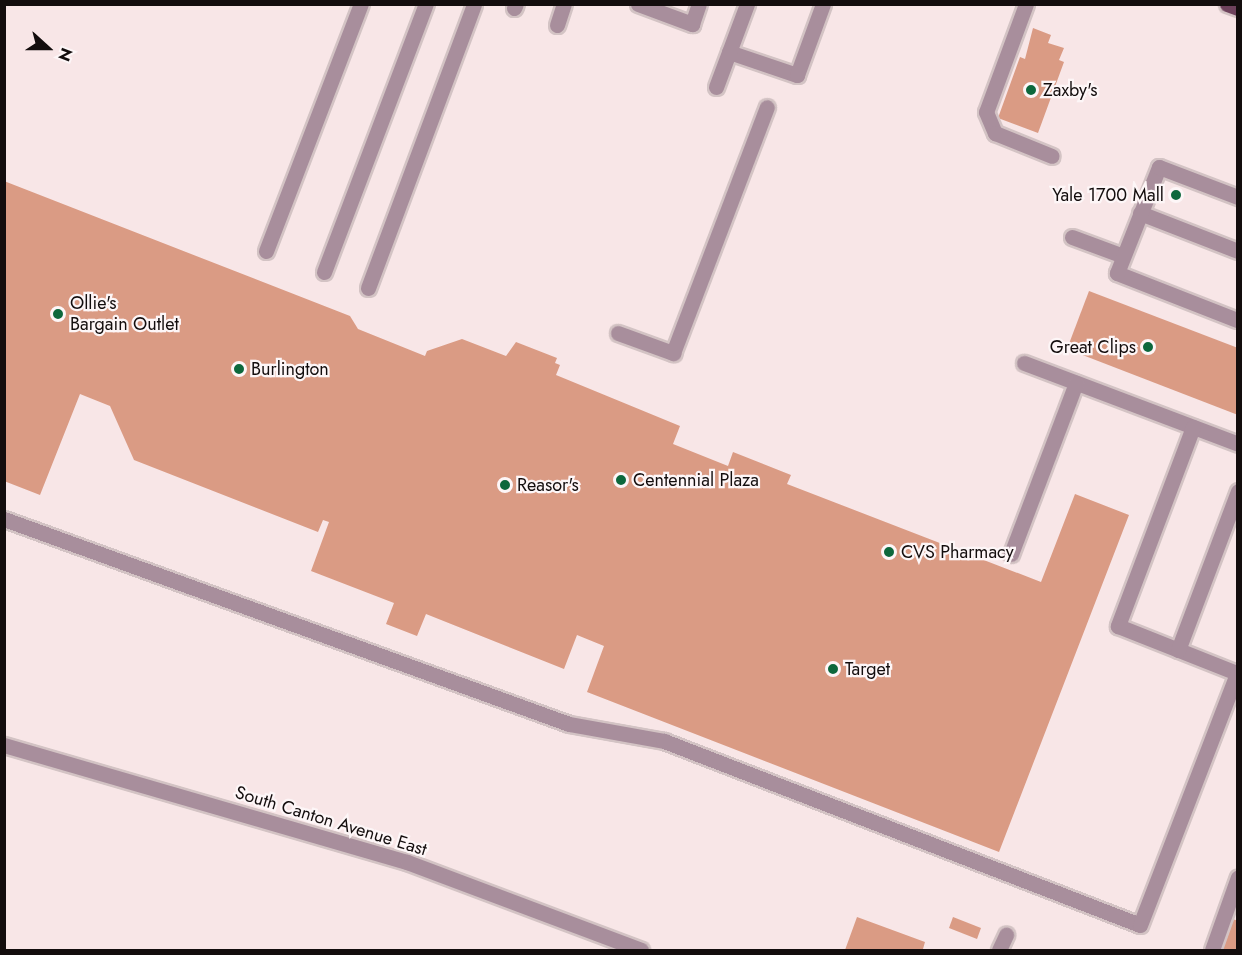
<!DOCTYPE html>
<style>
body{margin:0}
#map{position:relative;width:1242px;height:955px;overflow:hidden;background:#f8e6e7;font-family:Jost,sans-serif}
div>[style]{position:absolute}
.building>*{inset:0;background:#da9b84}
.roads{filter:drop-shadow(2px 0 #d3c3c4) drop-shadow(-2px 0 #d3c3c4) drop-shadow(0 2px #d3c3c4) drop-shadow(0 -2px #d3c3c4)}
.minor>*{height:15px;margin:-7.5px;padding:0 7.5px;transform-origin:7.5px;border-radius:7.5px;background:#a88e9c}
.major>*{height:15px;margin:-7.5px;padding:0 7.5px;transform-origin:7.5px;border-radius:7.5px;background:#6e425c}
.dots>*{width:16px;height:16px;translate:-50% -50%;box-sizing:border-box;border:3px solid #fdf6f7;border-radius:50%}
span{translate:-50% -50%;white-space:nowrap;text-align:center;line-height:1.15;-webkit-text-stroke:4.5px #fdf6f7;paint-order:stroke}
.poi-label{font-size:18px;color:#130d0d}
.left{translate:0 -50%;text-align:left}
.right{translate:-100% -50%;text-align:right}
.street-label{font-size:18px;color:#130d0d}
.frame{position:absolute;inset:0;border:6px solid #130d0d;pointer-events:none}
.north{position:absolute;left:18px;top:18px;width:60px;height:60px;-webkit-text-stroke:4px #fdf6f7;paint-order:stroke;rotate:111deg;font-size:16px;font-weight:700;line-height:24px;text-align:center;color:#130d0d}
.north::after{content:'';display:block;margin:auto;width:21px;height:27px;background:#130d0d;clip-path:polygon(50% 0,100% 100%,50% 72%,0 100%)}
</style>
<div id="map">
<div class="building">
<i style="clip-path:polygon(1033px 28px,1051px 35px,1048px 43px,1064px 48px,1059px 60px,1064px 62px,1038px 133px,998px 118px,1020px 57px,1025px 59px)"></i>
<i style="clip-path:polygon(4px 181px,350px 316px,358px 329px,425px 356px,427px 351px,462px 339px,506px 356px,516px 342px,557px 358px,555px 363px,560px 365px,556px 375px,680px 426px,673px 444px,728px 466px,733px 452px,791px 475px,787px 484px,1041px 582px,1075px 494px,1129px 515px,999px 852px,587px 692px,604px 646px,577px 635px,564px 669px,426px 614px,417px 636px,386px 624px,394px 603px,311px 571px,329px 522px,323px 520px,318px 532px,134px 460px,110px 406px,80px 394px,40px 495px,4px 481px)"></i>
<i style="clip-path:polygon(1089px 291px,1238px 348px,1238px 415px,1067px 349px)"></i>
<i style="clip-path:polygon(857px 917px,925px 942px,923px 949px,927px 950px,845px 950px)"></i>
<i style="clip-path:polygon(953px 917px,981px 928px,977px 939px,949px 928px)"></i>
<i style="clip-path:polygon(1233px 919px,1238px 921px,1238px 950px,1221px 950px)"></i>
</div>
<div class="roads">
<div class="minor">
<i style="left:638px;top:4px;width:58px;rotate:20.3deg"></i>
<i style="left:692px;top:24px;width:21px;rotate:-71deg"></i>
<i style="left:1026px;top:4px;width:115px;rotate:110.3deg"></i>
<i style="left:986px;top:112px;width:23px;rotate:67deg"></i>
<i style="left:995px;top:133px;width:61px;rotate:22deg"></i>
<i style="left:514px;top:8px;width:4px;rotate:-63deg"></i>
<i style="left:557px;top:25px;width:22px;rotate:-72deg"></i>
<i style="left:729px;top:52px;width:72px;rotate:18.7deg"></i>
<i style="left:797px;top:75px;width:76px;rotate:-69.9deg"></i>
<i style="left:716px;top:87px;width:89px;rotate:-69.5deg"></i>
<i style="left:1140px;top:213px;width:105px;rotate:21.2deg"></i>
<i style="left:1072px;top:237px;width:54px;rotate:20.4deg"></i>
<i style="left:266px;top:251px;width:265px;rotate:-69deg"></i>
<i style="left:324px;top:272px;width:287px;rotate:-69.2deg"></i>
<i style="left:368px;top:288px;width:303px;rotate:-69.5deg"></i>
<i style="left:1237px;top:320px;width:129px;rotate:-158.6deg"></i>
<i style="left:1117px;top:273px;width:114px;rotate:-68.4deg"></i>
<i style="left:1159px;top:167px;width:85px;rotate:20.8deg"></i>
<i style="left:618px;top:333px;width:59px;rotate:20deg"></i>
<i style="left:673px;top:353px;width:263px;rotate:-69.1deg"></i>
<i style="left:1024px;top:363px;width:229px;rotate:20.7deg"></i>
<i style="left:1193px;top:427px;width:213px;rotate:110.7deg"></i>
<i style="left:1118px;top:626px;width:128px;rotate:21.6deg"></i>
<i style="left:4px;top:519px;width:601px;rotate:19.94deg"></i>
<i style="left:569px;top:724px;width:97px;rotate:10.1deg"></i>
<i style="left:664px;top:741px;width:510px;rotate:21.13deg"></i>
<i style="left:1140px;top:925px;width:272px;rotate:-68.9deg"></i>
<i style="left:1011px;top:554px;width:183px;rotate:-69.2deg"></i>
<i style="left:1178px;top:650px;width:170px;rotate:-69.3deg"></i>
<i style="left:4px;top:745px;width:420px;rotate:16.2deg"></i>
<i style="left:407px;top:862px;width:250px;rotate:20.6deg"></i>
<i style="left:999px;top:950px;width:17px;rotate:-65deg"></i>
<i style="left:1212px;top:950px;width:77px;rotate:-70.4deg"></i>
</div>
<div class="major">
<i style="left:1227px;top:4px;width:12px;rotate:20deg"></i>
</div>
</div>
<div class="dots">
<i style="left:1031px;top:90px;background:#0d683c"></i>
<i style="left:1176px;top:195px;background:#0d683c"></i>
<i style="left:58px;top:314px;background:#0d683c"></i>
<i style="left:1148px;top:347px;background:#0d683c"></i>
<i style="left:239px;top:369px;background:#0d683c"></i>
<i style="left:621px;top:480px;background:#0d683c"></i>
<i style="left:505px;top:485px;background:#0d683c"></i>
<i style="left:889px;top:552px;background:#0d683c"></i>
<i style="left:833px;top:669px;background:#0d683c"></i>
</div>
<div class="poi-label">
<span class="left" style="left:1043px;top:90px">Zaxby's</span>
<span class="right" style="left:1164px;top:195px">Yale 1700 Mall</span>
<span class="left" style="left:70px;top:314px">Ollie's<br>Bargain Outlet</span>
<span class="right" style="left:1136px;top:347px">Great Clips</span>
<span class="left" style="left:251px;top:369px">Burlington</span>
<span class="left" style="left:633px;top:480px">Centennial Plaza</span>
<span class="left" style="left:517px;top:485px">Reasor's</span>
<span class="left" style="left:901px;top:552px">CVS Pharmacy</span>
<span class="left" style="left:845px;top:669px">Target</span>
</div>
<div class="street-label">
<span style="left:331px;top:821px;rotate:17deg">South Canton Avenue East</span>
</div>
<div class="frame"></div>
<div class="north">N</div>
</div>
